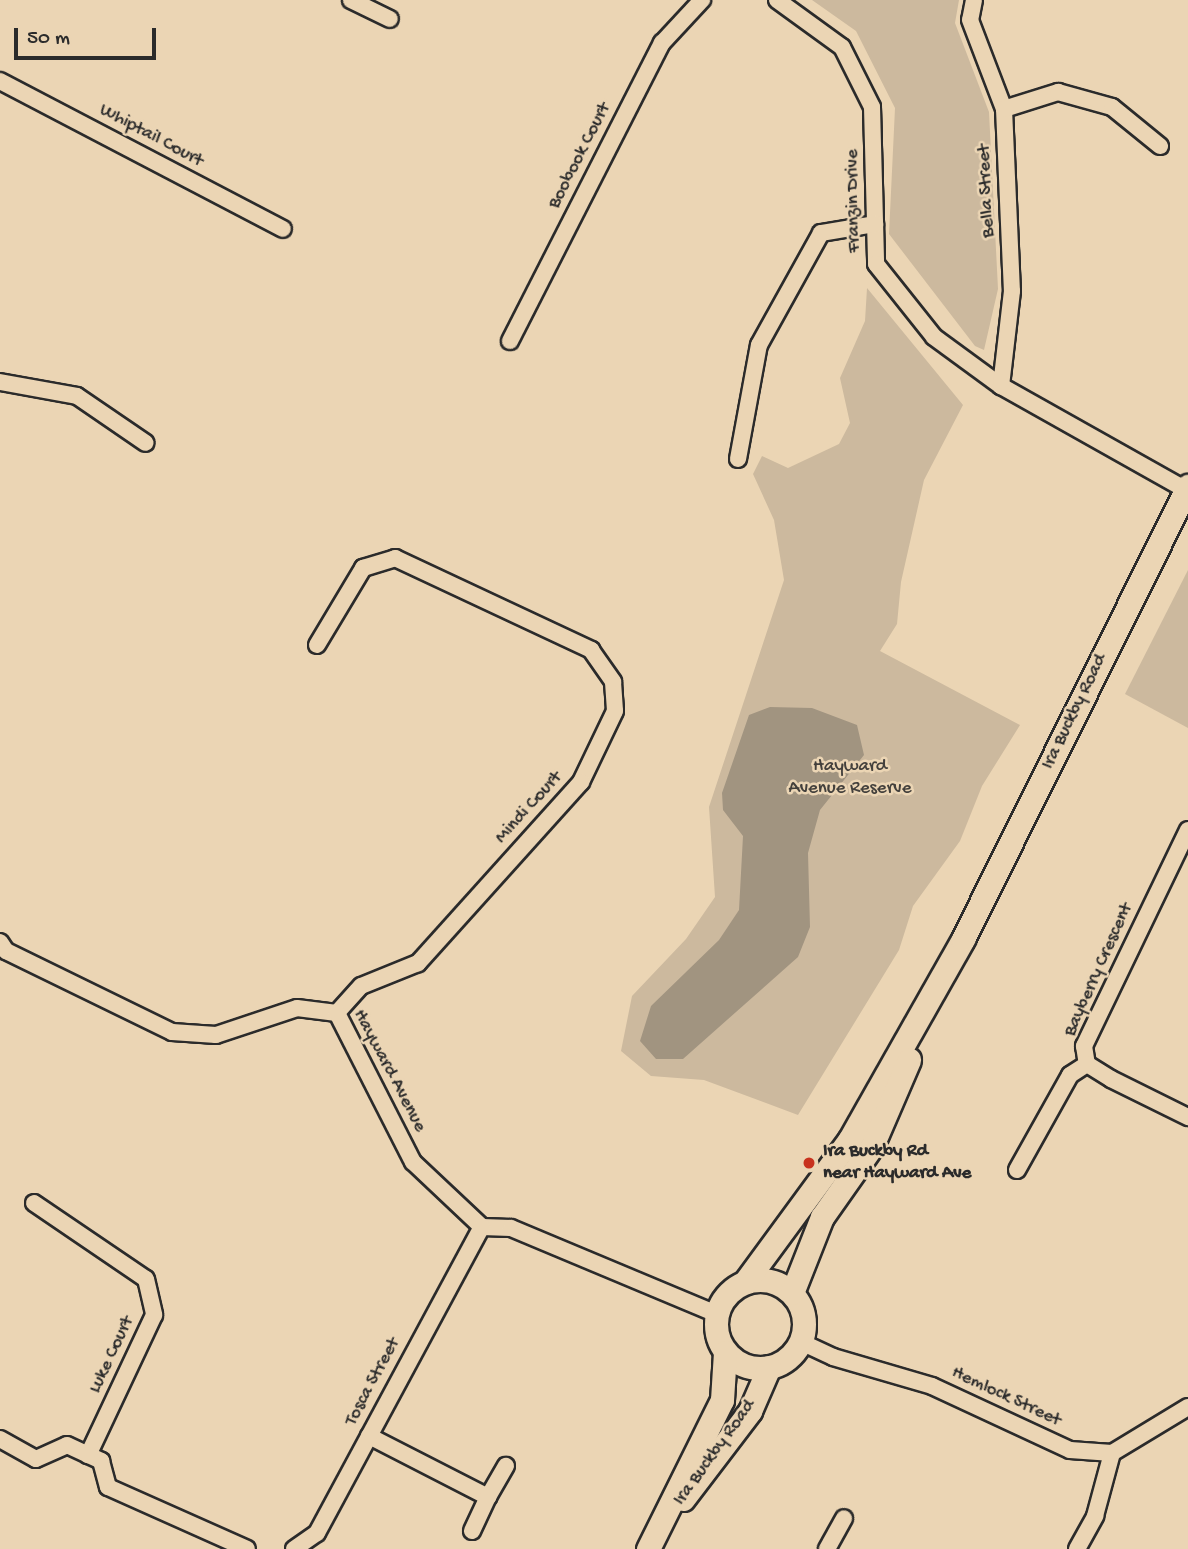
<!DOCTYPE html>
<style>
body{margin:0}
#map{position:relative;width:1188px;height:1549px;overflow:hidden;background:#ebd5b4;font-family:"Gochi Hand",sans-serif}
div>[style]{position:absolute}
.green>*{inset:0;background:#ccb99e}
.water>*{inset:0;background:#a19480}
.roads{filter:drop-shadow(2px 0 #2b2b2b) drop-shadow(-2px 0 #2b2b2b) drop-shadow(0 2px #2b2b2b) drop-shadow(0 -2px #2b2b2b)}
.street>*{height:16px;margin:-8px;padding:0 8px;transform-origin:8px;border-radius:8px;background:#ebd5b4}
.secondary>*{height:23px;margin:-11.5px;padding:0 11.5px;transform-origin:11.5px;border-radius:11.5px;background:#ebd5b4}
.secondary>.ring{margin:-11.5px;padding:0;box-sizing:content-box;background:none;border:23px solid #ebd5b4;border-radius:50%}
.dots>*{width:19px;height:19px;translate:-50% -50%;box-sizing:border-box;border:4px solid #ebd5b4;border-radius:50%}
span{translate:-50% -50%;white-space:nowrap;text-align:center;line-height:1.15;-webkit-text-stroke:5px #ebd5b4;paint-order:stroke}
.street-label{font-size:19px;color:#2b2b2b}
.park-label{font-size:19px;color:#43403c}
.poi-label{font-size:19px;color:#2b2b2b;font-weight:700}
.left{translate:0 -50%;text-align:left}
.scale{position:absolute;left:14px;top:28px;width:142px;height:32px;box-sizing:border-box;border:4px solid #2b2b2b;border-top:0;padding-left:9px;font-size:21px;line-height:24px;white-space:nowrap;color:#2b2b2b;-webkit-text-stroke:5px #ebd5b4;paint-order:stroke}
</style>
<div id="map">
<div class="green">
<i style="clip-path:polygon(812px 0,959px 0,955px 23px,989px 112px,998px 289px,984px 350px,975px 346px,889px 234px,895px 108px,856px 31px)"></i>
<i style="clip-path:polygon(867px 288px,963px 405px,924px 480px,901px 582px,897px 624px,880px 651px,1020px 725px,982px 786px,960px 841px,913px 906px,899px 950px,798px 1115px,704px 1080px,651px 1076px,621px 1051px,632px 996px,686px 939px,715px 897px,709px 807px,784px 580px,774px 520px,753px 474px,762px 456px,788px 468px,839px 444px,850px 423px,840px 378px,865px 321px)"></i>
<i style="clip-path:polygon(1188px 570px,1188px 728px,1125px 694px)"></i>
</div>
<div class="water">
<i style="clip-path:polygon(770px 707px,812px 708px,857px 725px,864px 755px,820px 810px,808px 853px,810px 927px,798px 957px,683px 1059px,656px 1059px,640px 1041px,651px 1006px,719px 940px,739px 910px,743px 836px,723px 810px,722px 793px,749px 715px)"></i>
</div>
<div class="roads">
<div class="street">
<i style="left:351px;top:0;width:43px;rotate:26deg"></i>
<i style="left:777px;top:0;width:80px;rotate:35.9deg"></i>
<i style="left:842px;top:47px;width:67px;rotate:63.4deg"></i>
<i style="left:872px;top:107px;width:157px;rotate:88.5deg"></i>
<i style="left:876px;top:264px;width:93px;rotate:51.5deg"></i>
<i style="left:934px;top:337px;width:83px;rotate:36.2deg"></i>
<i style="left:1001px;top:386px;width:212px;rotate:29.3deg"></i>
<i style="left:974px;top:0;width:20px;rotate:101deg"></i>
<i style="left:970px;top:20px;width:95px;rotate:69.1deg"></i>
<i style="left:1004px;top:109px;width:182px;rotate:87.5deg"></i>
<i style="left:1012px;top:291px;width:96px;rotate:96.6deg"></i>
<i style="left:0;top:81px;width:319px;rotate:27.6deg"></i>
<i style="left:1004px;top:109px;width:57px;rotate:-17.5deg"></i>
<i style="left:1058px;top:92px;width:56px;rotate:15.5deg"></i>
<i style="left:1112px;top:107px;width:62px;rotate:39.1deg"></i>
<i style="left:510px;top:341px;width:335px;rotate:-63deg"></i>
<i style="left:662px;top:43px;width:59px;rotate:-47.1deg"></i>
<i style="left:0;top:382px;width:78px;rotate:10.3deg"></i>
<i style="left:77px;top:396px;width:83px;rotate:34.3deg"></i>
<i style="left:738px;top:459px;width:116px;rotate:-79.6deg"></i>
<i style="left:759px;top:345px;width:128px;rotate:-61deg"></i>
<i style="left:821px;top:233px;width:55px;rotate:-9.5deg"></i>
<i style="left:317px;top:645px;width:90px;rotate:-59.1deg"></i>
<i style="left:363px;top:568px;width:34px;rotate:-17deg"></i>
<i style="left:395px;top:558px;width:217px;rotate:25.1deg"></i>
<i style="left:591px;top:650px;width:39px;rotate:55deg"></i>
<i style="left:613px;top:682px;width:29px;rotate:86deg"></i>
<i style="left:615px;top:711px;width:79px;rotate:115.6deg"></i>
<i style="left:581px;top:782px;width:244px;rotate:132deg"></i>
<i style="left:418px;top:963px;width:61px;rotate:158deg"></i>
<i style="left:361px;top:986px;width:36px;rotate:132deg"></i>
<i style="left:1188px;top:830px;width:240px;rotate:115.7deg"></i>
<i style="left:1084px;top:1046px;width:18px;rotate:81deg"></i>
<i style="left:1087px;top:1064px;width:28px;rotate:32deg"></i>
<i style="left:1111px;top:1079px;width:86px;rotate:26.3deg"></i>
<i style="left:0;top:942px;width:11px;rotate:56deg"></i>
<i style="left:6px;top:951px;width:185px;rotate:26deg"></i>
<i style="left:172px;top:1032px;width:44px;rotate:3.9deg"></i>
<i style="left:216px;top:1035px;width:85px;rotate:-18.4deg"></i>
<i style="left:297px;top:1008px;width:40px;rotate:7.1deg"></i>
<i style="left:337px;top:1013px;width:167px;rotate:63deg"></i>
<i style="left:413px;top:1162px;width:95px;rotate:43.3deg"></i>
<i style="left:482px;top:1227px;width:29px;rotate:2deg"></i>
<i style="left:511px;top:1228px;width:223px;rotate:22.7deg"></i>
<i style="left:1017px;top:1170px;width:109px;rotate:-60.8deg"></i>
<i style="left:1070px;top:1075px;width:20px;rotate:-33deg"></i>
<i style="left:34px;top:1203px;width:135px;rotate:34.2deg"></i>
<i style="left:146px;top:1279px;width:37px;rotate:77deg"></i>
<i style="left:154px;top:1315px;width:155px;rotate:115.2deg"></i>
<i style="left:801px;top:1342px;width:35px;rotate:25deg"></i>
<i style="left:833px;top:1357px;width:103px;rotate:16.3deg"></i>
<i style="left:932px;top:1386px;width:152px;rotate:24.9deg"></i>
<i style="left:1070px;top:1450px;width:42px;rotate:4.1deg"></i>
<i style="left:1112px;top:1453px;width:89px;rotate:-31.2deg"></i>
<i style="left:369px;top:1436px;width:134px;rotate:27.1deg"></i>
<i style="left:488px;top:1497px;width:36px;rotate:-60deg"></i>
<i style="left:0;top:1439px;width:41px;rotate:29.1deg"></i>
<i style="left:36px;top:1459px;width:34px;rotate:-24deg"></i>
<i style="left:67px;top:1445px;width:38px;rotate:25deg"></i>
<i style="left:101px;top:1461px;width:27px;rotate:75deg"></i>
<i style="left:108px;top:1487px;width:152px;rotate:24deg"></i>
<i style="left:472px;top:1531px;width:38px;rotate:-65deg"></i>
<i style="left:294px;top:1549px;width:28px;rotate:-35deg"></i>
<i style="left:317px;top:1533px;width:348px;rotate:-61.7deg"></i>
<i style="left:827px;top:1549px;width:35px;rotate:-61deg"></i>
<i style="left:1077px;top:1549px;width:38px;rotate:-61deg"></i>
<i style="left:1095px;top:1516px;width:65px;rotate:-74.9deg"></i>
</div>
<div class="secondary">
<i class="ring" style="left:716px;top:1280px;width:65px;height:65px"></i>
<i style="left:745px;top:1282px;width:177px;rotate:-53.7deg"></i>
<i style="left:850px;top:1139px;width:230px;rotate:-60.5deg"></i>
<i style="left:963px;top:939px;width:506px;rotate:-63.59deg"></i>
<i style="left:792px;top:1293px;width:82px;rotate:-68.5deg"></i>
<i style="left:822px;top:1217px;width:87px;rotate:-54.8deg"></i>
<i style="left:872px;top:1146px;width:94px;rotate:-66.7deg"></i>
<i style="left:683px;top:1499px;width:111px;rotate:-52.7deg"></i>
<i style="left:750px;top:1411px;width:48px;rotate:-66.6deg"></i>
<i style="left:648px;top:1549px;width:166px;rotate:-63.6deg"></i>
<i style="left:722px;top:1400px;width:48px;rotate:-86.4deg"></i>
</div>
</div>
<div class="dots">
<i style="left:809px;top:1163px;background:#c8321e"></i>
</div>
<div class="street-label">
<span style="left:151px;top:136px;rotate:28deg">Whiptail Court</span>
<span style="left:580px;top:156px;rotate:-63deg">Boobook Court</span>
<span style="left:987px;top:191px;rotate:-93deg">Bella Street</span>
<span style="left:854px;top:201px;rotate:-91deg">Franzin Drive</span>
<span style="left:1075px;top:712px;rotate:-64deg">Ira Buckby Road</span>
<span style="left:529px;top:808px;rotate:-48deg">Mindi Court</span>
<span style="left:1099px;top:970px;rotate:-66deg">Bayberry Crescent</span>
<span style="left:389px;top:1071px;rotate:62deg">Hayward Avenue</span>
<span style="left:112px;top:1355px;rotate:-65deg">Luke Court</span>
<span style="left:373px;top:1382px;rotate:-62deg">Tosca Street</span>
<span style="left:1006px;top:1397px;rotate:25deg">Hemlock Street</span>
<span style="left:715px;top:1453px;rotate:-54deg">Ira Buckby Road</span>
</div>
<div class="park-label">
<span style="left:850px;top:778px">Hayward<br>Avenue Reserve</span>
</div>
<div class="poi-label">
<span class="left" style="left:823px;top:1163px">Ira Buckby Rd<br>near Hayward Ave</span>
</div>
<div class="scale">50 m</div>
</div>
